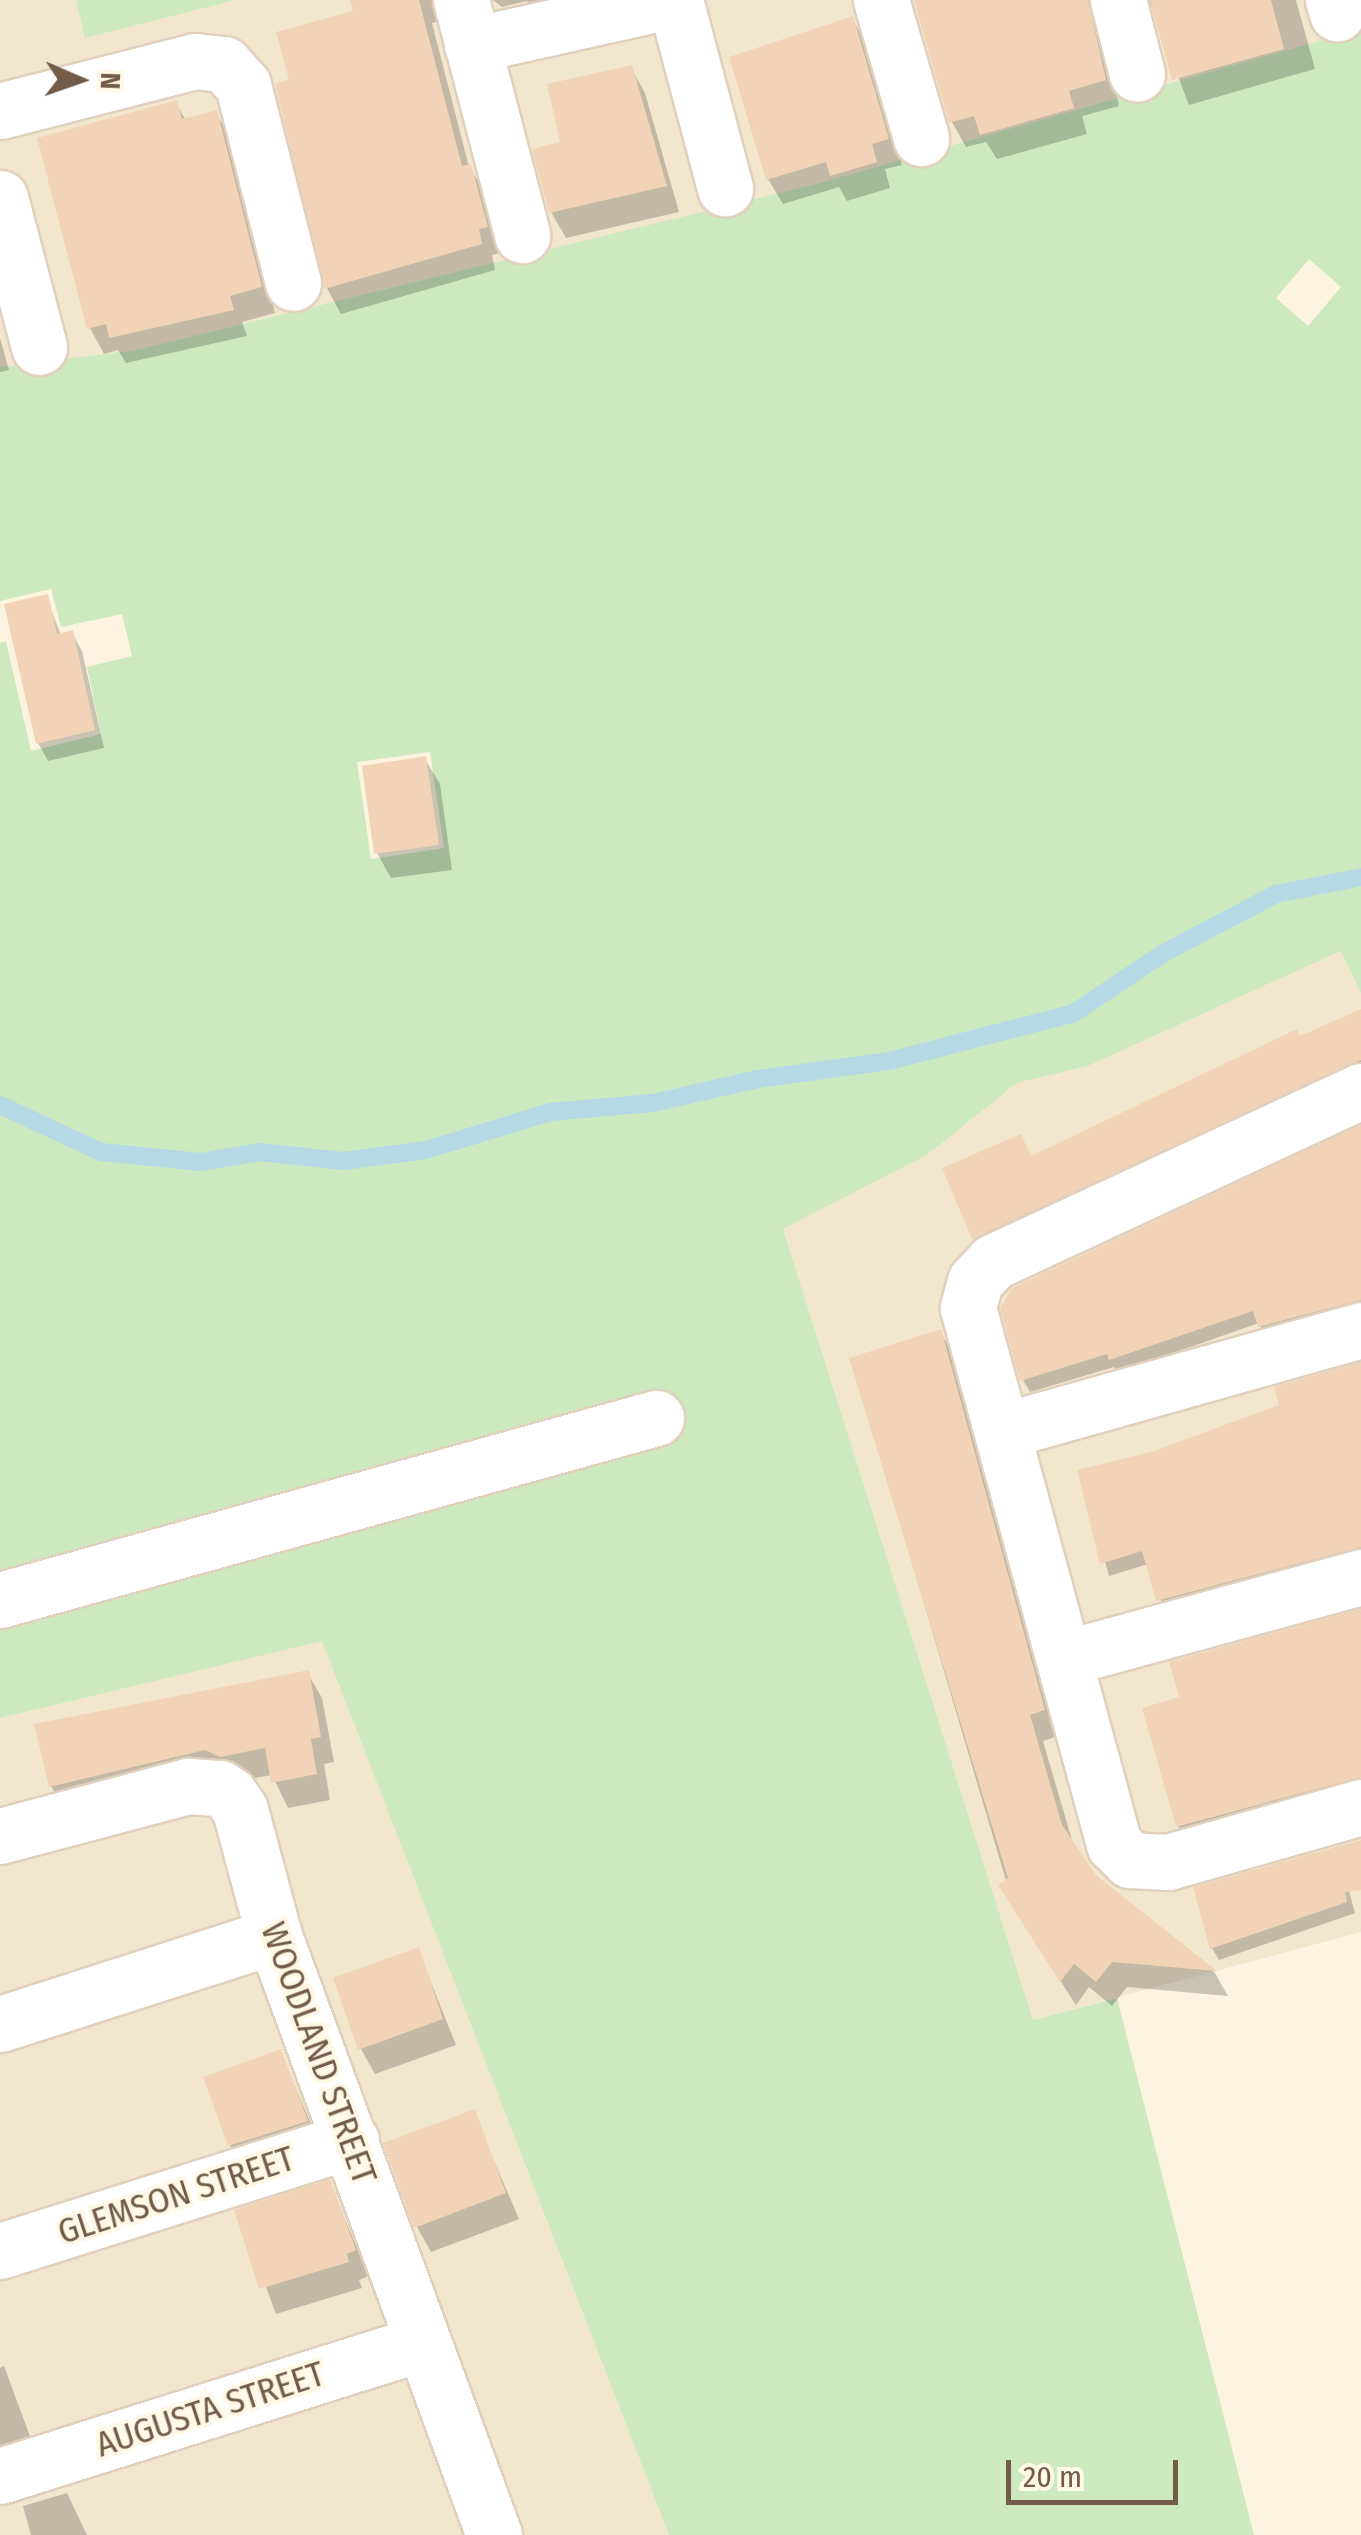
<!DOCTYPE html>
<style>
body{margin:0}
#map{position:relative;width:1361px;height:2535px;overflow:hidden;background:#fcf4e0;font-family:"Fira Sans Condensed",sans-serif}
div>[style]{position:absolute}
.residential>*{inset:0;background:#f3e6cf}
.green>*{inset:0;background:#cce9c0}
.shadow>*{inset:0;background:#0003}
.stream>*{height:18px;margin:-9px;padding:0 9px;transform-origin:9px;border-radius:9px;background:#b6d9e5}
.building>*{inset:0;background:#f1d4b8}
.roads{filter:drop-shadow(2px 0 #e0d0bd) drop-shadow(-2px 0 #e0d0bd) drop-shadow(0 2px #e0d0bd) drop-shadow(0 -2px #e0d0bd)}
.minor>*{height:55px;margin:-27.5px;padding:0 27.5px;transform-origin:27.5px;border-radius:27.5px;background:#fff}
span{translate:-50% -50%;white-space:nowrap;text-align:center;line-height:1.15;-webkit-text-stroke:8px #fff8e6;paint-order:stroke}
.street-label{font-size:35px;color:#725b48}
.north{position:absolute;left:30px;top:30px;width:100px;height:100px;-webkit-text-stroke:8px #fff8e6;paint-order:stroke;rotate:92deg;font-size:28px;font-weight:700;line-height:40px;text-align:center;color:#725b48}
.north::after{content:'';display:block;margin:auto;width:35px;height:45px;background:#725b48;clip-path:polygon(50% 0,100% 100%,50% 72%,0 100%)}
.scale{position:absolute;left:1006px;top:2460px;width:172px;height:45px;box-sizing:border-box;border:5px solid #725b48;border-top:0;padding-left:12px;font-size:30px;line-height:35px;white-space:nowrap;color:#725b48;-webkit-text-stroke:8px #fff8e6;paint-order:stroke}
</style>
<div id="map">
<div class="residential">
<i style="clip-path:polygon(0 0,1361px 0,1361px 29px,816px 184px,136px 350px,0 367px)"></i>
<i style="clip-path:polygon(1341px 951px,1361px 994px,1361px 1932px,1033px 2020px,783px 1229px,927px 1155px,1017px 1083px,1088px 1066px)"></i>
<i style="clip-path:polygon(322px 1640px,669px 2535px,0 2535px,0 1718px)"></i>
</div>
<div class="green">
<i style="clip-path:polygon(76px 0,235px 0,85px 38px)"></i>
<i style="clip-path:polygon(evenodd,1361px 29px,1361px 994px,1341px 951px,1088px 1066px,1017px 1083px,927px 1155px,783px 1229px,1033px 2020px,1117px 1998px,1254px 2535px,669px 2535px,322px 1641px,0 1718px,0 643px,6px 641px,31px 751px,101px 734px,87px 667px,132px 656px,122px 614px,61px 627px,51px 589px,0 601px,0 367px,136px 350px,816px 184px,1361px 29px,1309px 259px,1341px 287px,1308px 326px,1276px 298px,1309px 259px,1361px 29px,430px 752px,444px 848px,371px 859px,357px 762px,430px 752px)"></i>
</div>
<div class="shadow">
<i style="clip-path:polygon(352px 0,459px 0,445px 20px,432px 23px,469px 167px,485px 192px,500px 253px,492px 255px,495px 270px,341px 314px,327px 288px,292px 82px,355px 13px)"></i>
<i style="clip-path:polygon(493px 0,618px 0,537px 19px,527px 1px,502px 7px)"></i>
<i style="clip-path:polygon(916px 0,1120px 0,1101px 19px,1119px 106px,1082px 116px,1087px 134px,997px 159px,986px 142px,966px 147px,952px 122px)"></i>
<i style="clip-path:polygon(1149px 0,1296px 0,1315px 69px,1189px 105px)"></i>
<i style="clip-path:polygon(852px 19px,867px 44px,902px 165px,885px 169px,890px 188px,847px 201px,839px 187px,783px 204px,768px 179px)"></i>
<i style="clip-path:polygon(631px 68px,645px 93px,679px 212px,566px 238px,551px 212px,563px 144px)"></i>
<i style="clip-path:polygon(176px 103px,186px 121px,216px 113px,231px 138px,275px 313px,242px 322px,247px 336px,126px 363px,118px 350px,104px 354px,90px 328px,40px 140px)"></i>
<i style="clip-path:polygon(0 338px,9px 370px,0 372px)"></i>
<i style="clip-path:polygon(46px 597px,61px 635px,72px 633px,82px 651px,104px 748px,48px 761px,38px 743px)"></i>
<i style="clip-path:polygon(425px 759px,440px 784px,452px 870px,391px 878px,377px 853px)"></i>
<i style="clip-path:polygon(1361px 1012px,1361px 1080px,983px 1254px,945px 1169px,1031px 1158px)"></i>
<i style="clip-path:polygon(1361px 1138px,1361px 1315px,1267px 1338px,1259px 1323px,1119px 1372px,1114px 1367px,1030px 1392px,1023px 1380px)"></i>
<i style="clip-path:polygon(940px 1332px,955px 1357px,1058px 1736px,1043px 1741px,1074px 1847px,1094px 1877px,1215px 1973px,1228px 1996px,1127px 1987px,1112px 2006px,1089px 1987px,1076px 2005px,1015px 1911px,852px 1360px)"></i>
<i style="clip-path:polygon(1361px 1362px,1361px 1559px,1165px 1612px,1148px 1564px,1109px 1576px,1080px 1472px,1151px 1454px,1282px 1407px,1277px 1389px)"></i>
<i style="clip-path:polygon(1361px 1612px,1361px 1777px,1186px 1839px,1178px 1826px,1182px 1699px)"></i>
<i style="clip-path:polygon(307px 1672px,322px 1698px,334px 1762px,324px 1764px,330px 1800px,288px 1808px,272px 1775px,66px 1812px,51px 1786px)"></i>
<i style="clip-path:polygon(1341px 1862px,1355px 1913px,1219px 1960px,1212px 1948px)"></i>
<i style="clip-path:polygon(418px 1950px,456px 2045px,375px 2074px,361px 2049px)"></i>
<i style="clip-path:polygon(280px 2052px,321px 2147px,245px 2171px,230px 2145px)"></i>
<i style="clip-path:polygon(473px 2112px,519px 2219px,431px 2252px,417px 2227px)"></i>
<i style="clip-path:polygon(329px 2182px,369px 2276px,359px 2280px,362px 2288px,276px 2314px,238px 2211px)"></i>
<i style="clip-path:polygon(4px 2366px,38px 2458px,0 2470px,0 2368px)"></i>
<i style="clip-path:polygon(67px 2493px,87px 2535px,31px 2535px,23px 2506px)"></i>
</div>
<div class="stream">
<i style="left:0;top:1105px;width:111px;rotate:25deg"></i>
<i style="left:101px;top:1152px;width:100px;rotate:5.7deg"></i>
<i style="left:201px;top:1162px;width:60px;rotate:-9.6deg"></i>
<i style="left:260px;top:1152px;width:83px;rotate:6.2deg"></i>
<i style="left:343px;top:1161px;width:84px;rotate:-7.5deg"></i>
<i style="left:426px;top:1150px;width:130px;rotate:-17deg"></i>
<i style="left:550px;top:1112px;width:103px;rotate:-5deg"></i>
<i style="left:653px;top:1103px;width:108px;rotate:-12.9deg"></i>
<i style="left:758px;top:1079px;width:132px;rotate:-7.8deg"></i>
<i style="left:889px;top:1061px;width:191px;rotate:-14.5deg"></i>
<i style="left:1074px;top:1013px;width:106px;rotate:-33.8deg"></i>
<i style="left:1162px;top:954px;width:129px;rotate:-27.8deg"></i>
<i style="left:1276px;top:894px;width:87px;rotate:-11.3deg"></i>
</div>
<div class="building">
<i style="clip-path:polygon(350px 0,419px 0,462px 166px,471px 164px,488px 227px,479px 229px,482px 244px,324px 289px,275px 83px,289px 80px,276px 32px,353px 11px)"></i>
<i style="clip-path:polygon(914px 0,1088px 0,1106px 80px,1069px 91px,1074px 108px,980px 135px,974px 116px,949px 123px)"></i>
<i style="clip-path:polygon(1150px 0,1271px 0,1284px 49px,1172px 80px)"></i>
<i style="clip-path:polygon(853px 16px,889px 139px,872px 144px,877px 162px,830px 176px,826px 162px,766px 180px,729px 57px)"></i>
<i style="clip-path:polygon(632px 65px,667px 186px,549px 213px,532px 149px,560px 142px,547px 84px)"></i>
<i style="clip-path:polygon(177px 100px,182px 119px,217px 110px,262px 287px,230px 296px,234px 310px,109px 338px,106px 324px,87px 329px,37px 138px)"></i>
<i style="clip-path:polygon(48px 594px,57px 634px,73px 630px,95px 730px,36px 744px,4px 604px)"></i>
<i style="clip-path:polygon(426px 756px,439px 845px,374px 854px,362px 766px)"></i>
<i style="clip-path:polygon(1361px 1009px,1361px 1060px,972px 1239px,942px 1168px,1021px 1134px,1031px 1156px,1297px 1029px,1300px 1036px)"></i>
<i style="clip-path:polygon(1361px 1125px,1361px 1300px,1258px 1327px,1253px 1311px,1109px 1360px,1107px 1354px,1020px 1381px,1000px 1308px,1012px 1288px)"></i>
<i style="clip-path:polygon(941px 1329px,1045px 1710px,1030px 1715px,1062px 1825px,1096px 1875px,1217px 1971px,1112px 1962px,1096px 1982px,1074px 1964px,1060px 1982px,998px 1885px,1008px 1878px,849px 1358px)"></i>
<i style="clip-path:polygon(1361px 1362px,1361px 1547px,1156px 1601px,1142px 1551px,1100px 1564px,1077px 1470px,1151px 1452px,1279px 1405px,1274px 1387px)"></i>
<i style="clip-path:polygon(1361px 1609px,1361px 1777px,1176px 1827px,1142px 1708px,1179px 1697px,1169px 1662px)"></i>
<i style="clip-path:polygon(309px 1670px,321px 1737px,311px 1739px,317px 1774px,271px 1783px,265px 1748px,220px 1757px,205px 1750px,49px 1787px,34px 1724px)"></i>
<i style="clip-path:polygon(1361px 1840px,1361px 1890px,1345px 1892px,1347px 1902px,1210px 1949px,1193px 1887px)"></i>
<i style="clip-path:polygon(419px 1947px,443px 2019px,358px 2050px,333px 1978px)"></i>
<i style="clip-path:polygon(281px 2049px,308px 2121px,228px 2146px,203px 2077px)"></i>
<i style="clip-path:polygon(475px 2109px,506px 2193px,414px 2228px,383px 2143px)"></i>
<i style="clip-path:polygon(330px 2179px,356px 2250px,347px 2254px,349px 2262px,259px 2289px,234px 2210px)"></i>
</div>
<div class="roads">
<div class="minor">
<i style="left:461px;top:0;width:243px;rotate:75.4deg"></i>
<i style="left:675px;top:0;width:195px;rotate:75.1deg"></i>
<i style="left:881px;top:0;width:144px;rotate:73.8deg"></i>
<i style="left:1118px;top:0;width:76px;rotate:75.6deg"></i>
<i style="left:1333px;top:0;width:14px;rotate:73deg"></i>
<i style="left:472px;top:45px;width:206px;rotate:-12.6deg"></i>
<i style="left:0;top:111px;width:201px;rotate:-14.4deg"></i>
<i style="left:195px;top:61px;width:29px;rotate:6deg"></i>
<i style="left:224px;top:64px;width:28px;rotate:48deg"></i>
<i style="left:243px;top:85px;width:204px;rotate:75.8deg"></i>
<i style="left:0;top:198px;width:154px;rotate:75.3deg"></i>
<i style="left:1361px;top:1091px;width:406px;rotate:155.1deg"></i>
<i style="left:993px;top:1262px;width:26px;rotate:133deg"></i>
<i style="left:975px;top:1281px;width:28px;rotate:105deg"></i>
<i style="left:968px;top:1308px;width:556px;rotate:74.76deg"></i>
<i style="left:1114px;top:1844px;width:23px;rotate:45deg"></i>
<i style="left:1130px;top:1860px;width:38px;rotate:3deg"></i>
<i style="left:1168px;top:1862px;width:201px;rotate:-15.9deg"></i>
<i style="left:1002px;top:1431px;width:373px;rotate:-15.7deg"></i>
<i style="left:0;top:1600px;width:681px;rotate:-15.51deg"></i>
<i style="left:1065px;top:1658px;width:307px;rotate:-15.3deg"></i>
<i style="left:0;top:1836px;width:195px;rotate:-14.9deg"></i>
<i style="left:188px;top:1786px;width:32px;rotate:4deg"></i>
<i style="left:220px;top:1788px;width:12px;rotate:35deg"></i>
<i style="left:230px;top:1795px;width:18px;rotate:56deg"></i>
<i style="left:240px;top:1810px;width:131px;rotate:74.9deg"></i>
<i style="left:274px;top:1936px;width:638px;rotate:69.83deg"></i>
<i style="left:0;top:2024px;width:288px;rotate:-17.8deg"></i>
<i style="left:0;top:2251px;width:368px;rotate:-17.5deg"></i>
<i style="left:0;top:2476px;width:442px;rotate:-17.5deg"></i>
</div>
</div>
<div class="street-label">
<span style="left:319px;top:2053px;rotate:70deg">WOODLAND STREET</span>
<span style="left:176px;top:2195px;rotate:-18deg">GLEMSON STREET</span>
<span style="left:210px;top:2409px;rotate:-18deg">AUGUSTA STREET</span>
</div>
<div class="north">N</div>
<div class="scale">20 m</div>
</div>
